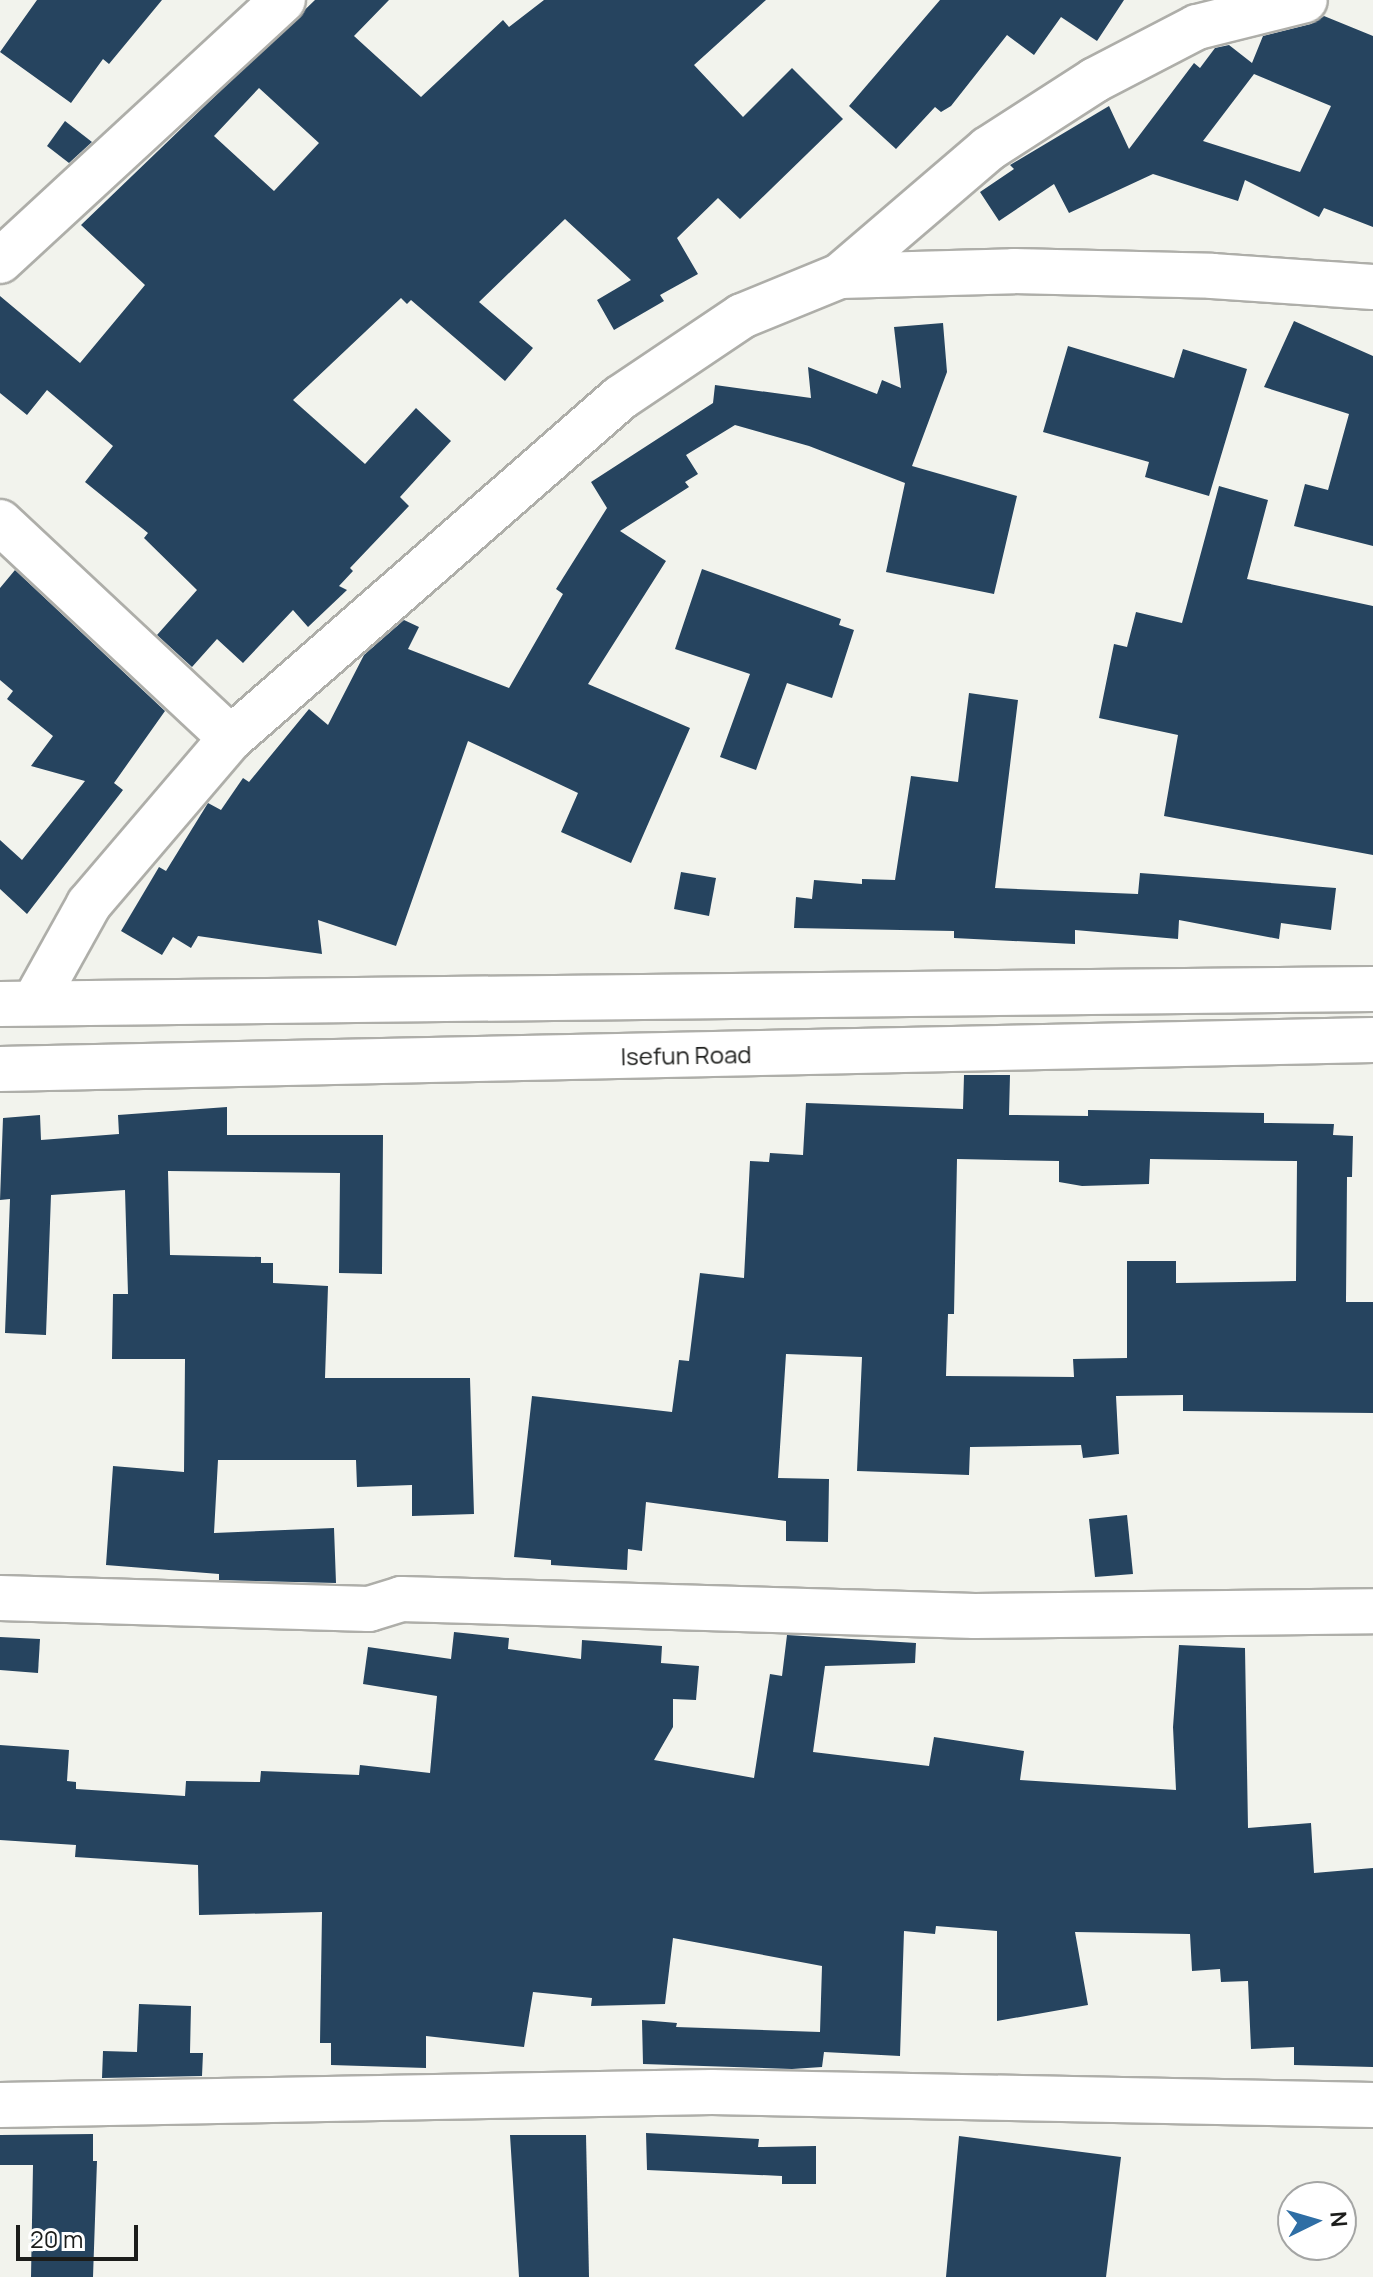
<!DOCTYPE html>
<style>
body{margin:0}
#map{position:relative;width:1373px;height:2277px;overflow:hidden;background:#f2f3ed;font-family:Manrope,sans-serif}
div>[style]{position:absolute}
.building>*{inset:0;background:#26445f}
.roads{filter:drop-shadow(2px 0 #aeaea9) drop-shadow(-2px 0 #aeaea9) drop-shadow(0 2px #aeaea9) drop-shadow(0 -2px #aeaea9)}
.minor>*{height:44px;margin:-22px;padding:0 22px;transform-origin:22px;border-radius:22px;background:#fff}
span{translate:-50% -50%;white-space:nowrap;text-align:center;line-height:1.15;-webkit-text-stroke:8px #fff;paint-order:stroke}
.street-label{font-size:24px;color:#1c1d1b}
.north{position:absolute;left:1277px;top:2181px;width:80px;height:80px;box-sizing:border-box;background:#fff;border:2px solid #a4a5a4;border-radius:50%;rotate:85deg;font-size:22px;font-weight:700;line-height:32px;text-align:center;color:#1c1d1b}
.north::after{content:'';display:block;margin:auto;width:28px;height:36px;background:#2e6ea5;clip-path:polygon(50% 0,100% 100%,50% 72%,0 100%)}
.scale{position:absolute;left:16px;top:2225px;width:122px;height:36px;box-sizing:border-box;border:4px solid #1c1d1b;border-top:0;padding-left:10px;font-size:24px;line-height:28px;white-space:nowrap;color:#1c1d1b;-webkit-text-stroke:6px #fff;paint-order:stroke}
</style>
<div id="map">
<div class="building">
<i style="clip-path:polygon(37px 0,162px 0,109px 64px,103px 59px,71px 103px,0 52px)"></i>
<i style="clip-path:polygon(evenodd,315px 0,389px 0,354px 36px,421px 97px,503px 20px,509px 27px,544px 0,766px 0,694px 65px,743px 117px,792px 68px,843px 119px,740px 219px,718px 198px,677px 238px,698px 274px,660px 295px,664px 301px,614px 330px,597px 300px,631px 280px,565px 219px,479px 302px,533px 348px,505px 381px,411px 300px,407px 304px,401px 298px,293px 400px,365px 464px,416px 408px,451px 441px,400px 497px,409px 506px,350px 568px,353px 571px,339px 586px,347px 590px,308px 627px,293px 610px,243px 663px,217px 639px,192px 667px,157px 635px,197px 590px,144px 538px,148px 533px,85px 482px,113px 446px,47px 390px,27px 415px,0 393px,0 296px,80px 363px,145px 285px,81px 225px,315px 0,259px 88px,319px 143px,274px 191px,214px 136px,259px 88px)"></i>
<i style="clip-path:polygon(940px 0,1124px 0,1097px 41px,1061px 17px,1034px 55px,1007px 35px,951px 106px,941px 112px,935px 107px,896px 149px,849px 106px)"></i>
<i style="clip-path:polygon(evenodd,1324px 16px,1373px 36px,1373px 227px,1324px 208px,1319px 217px,1245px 180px,1238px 201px,1153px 174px,1069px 213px,1054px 184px,999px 221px,980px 192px,1014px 169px,1010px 165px,1109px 106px,1129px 149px,1194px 63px,1200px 68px,1215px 48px,1229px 45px,1252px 63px,1263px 36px,1311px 24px,1324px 16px,1254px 74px,1331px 106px,1300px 172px,1203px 141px,1254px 74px)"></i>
<i style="clip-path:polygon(65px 121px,92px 142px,69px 163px,47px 146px)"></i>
<i style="clip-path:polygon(1294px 321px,1373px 356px,1373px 546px,1294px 526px,1305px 484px,1328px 490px,1349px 414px,1264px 387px)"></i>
<i style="clip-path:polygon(943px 323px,947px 372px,912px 466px,1017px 496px,994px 594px,886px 572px,905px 483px,809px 446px,735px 425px,686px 455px,698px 474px,685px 482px,689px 487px,620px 531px,666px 561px,588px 684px,690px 728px,631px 863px,561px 832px,578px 793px,468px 741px,396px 946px,318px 920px,322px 954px,198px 936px,191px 948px,173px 937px,162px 955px,121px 931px,159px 867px,166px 871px,208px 803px,221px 810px,243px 778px,249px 782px,309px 709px,328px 725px,364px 655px,404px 620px,419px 627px,408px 649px,509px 688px,563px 594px,556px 589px,607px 508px,591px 482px,713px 403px,715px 385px,811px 398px,808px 367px,877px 394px,882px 380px,901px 388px,894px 327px)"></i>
<i style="clip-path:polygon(1068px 346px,1174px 378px,1183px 349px,1247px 369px,1209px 496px,1145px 477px,1149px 462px,1043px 432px)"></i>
<i style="clip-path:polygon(1219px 486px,1268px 500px,1247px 579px,1373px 606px,1373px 855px,1164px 816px,1178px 735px,1099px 718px,1114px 644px,1127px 647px,1136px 612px,1182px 623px)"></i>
<i style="clip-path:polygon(702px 569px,841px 619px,839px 625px,854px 630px,832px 698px,787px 683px,756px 770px,720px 757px,750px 674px,675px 649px)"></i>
<i style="clip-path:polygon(15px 570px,165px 711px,114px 783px,123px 790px,27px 914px,0 889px,0 840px,22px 860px,85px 781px,31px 766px,53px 736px,7px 699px,13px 691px,0 680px,0 588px)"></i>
<i style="clip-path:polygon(969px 693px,1018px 700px,995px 888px,1138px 894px,1140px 873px,1336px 888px,1331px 930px,1281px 923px,1279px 939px,1179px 920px,1178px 939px,1075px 930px,1075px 944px,954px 938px,954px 931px,794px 928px,796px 897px,812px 899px,814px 880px,862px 884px,862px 879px,895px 880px,911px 776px,958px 782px)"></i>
<i style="clip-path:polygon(681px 872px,716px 878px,709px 916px,674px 909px)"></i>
<i style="clip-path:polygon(evenodd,964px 1075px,1010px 1075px,1009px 1115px,1088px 1116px,1088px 1110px,1264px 1113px,1264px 1123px,1334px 1124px,1333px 1135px,1353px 1136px,1352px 1177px,1347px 1177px,1346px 1302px,1373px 1302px,1373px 1413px,1183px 1411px,1183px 1395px,1116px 1396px,1119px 1454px,1083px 1458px,1081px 1445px,970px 1447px,969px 1475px,857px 1471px,862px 1357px,786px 1354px,778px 1478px,829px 1479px,828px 1542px,786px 1541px,786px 1521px,646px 1502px,642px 1551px,628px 1549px,627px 1570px,551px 1565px,551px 1560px,514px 1557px,532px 1396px,672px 1412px,679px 1360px,689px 1361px,700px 1273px,744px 1278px,750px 1161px,769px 1162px,770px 1153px,803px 1155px,806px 1103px,963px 1109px,964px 1075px,957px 1159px,1059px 1161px,1059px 1182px,1082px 1186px,1149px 1184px,1150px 1159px,1297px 1161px,1296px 1281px,1176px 1283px,1176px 1261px,1127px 1261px,1127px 1358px,1073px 1359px,1074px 1377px,946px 1376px,948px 1314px,954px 1314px,957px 1159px)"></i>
<i style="clip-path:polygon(227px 1107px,227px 1135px,383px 1135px,382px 1274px,339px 1273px,340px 1173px,168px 1171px,170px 1255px,261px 1257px,261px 1263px,273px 1263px,273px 1283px,328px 1286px,325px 1378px,470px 1378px,474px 1514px,412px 1516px,412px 1485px,357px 1487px,356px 1460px,218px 1460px,214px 1533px,334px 1528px,336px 1583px,219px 1580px,219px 1574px,106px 1565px,113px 1466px,184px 1472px,185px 1359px,112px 1359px,113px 1294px,128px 1294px,125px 1190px,51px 1195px,46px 1335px,5px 1333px,10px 1199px,0 1200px,3px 1118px,40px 1115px,41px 1140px,119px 1134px,118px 1115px)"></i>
<i style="clip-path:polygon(1127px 1515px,1133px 1574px,1095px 1577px,1089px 1519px)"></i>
<i style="clip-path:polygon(454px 1632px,509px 1638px,508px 1649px,581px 1659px,582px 1640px,662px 1646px,661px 1663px,699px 1666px,696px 1700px,673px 1699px,673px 1727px,654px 1760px,754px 1778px,770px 1674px,782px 1676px,787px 1635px,916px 1643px,915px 1663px,825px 1666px,813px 1752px,929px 1766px,934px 1737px,1024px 1751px,1020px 1780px,1176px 1790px,1173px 1727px,1179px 1645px,1245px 1648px,1248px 1828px,1311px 1823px,1314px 1873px,1373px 1868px,1373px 2067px,1294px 2065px,1294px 2047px,1251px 2049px,1248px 1981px,1221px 1982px,1220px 1969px,1192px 1971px,1190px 1934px,1075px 1932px,1088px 2005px,997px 2021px,997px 1931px,936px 1926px,935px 1934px,904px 1931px,900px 2056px,824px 2052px,822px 2067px,792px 2069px,643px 2064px,642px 2020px,677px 2023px,676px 2027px,820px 2032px,822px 1966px,673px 1938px,665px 2004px,591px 2006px,592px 1998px,533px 1992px,524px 2047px,426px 2036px,426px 2068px,331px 2065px,331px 2043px,320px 2043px,322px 1912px,199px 1915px,198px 1865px,75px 1857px,76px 1845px,0 1840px,0 1745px,69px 1750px,67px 1781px,76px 1782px,76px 1789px,185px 1796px,186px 1781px,260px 1782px,261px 1771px,359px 1775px,360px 1765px,430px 1773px,437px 1696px,363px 1684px,368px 1647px,451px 1659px)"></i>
<i style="clip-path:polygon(0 1637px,40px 1639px,38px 1673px,0 1670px)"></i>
<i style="clip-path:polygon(139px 2004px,191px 2006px,190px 2053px,203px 2053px,202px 2076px,102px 2078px,103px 2051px,137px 2052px)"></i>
<i style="clip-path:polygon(646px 2133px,759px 2139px,758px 2147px,816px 2146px,816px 2184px,782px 2184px,782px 2176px,647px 2170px)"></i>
<i style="clip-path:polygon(93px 2134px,93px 2161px,97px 2161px,93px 2277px,31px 2277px,33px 2165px,0 2165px,0 2135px)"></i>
<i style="clip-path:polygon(510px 2135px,586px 2135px,589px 2277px,519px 2277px)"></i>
<i style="clip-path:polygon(959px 2136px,1121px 2157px,1106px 2277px,946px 2277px)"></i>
</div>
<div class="roads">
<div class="minor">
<i style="left:0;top:261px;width:385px;rotate:-42.7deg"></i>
<i style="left:840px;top:276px;width:195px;rotate:-40.6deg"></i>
<i style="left:988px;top:149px;width:127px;rotate:-32.8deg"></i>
<i style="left:1095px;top:80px;width:115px;rotate:-27.5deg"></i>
<i style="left:1197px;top:27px;width:111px;rotate:-14deg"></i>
<i style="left:0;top:522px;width:316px;rotate:43.1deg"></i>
<i style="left:34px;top:1003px;width:113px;rotate:-60.9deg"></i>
<i style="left:89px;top:904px;width:218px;rotate:-49.5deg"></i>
<i style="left:231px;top:738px;width:517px;rotate:-41.15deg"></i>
<i style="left:620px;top:398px;width:147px;rotate:-33.9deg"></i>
<i style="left:742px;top:316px;width:106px;rotate:-22.2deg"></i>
<i style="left:840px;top:276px;width:174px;rotate:-1.6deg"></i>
<i style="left:1014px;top:271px;width:198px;rotate:1.4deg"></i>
<i style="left:1212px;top:276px;width:161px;rotate:3.9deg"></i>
<i style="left:0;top:1004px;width:1373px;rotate:-0.63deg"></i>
<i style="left:0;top:1069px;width:1373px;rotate:-1.21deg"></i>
<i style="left:0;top:1598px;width:369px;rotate:1.7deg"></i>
<i style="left:369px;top:1609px;width:34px;rotate:-17deg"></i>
<i style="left:401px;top:1599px;width:574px;rotate:1.7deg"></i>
<i style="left:975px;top:1616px;width:398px;rotate:-0.7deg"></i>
<i style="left:0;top:2105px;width:712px;rotate:-1.05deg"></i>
<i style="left:712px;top:2092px;width:661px;rotate:1.13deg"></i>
</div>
</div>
<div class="street-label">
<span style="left:686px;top:1055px;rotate:-1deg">Isefun Road</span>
</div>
<div class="north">N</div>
<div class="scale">20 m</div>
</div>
